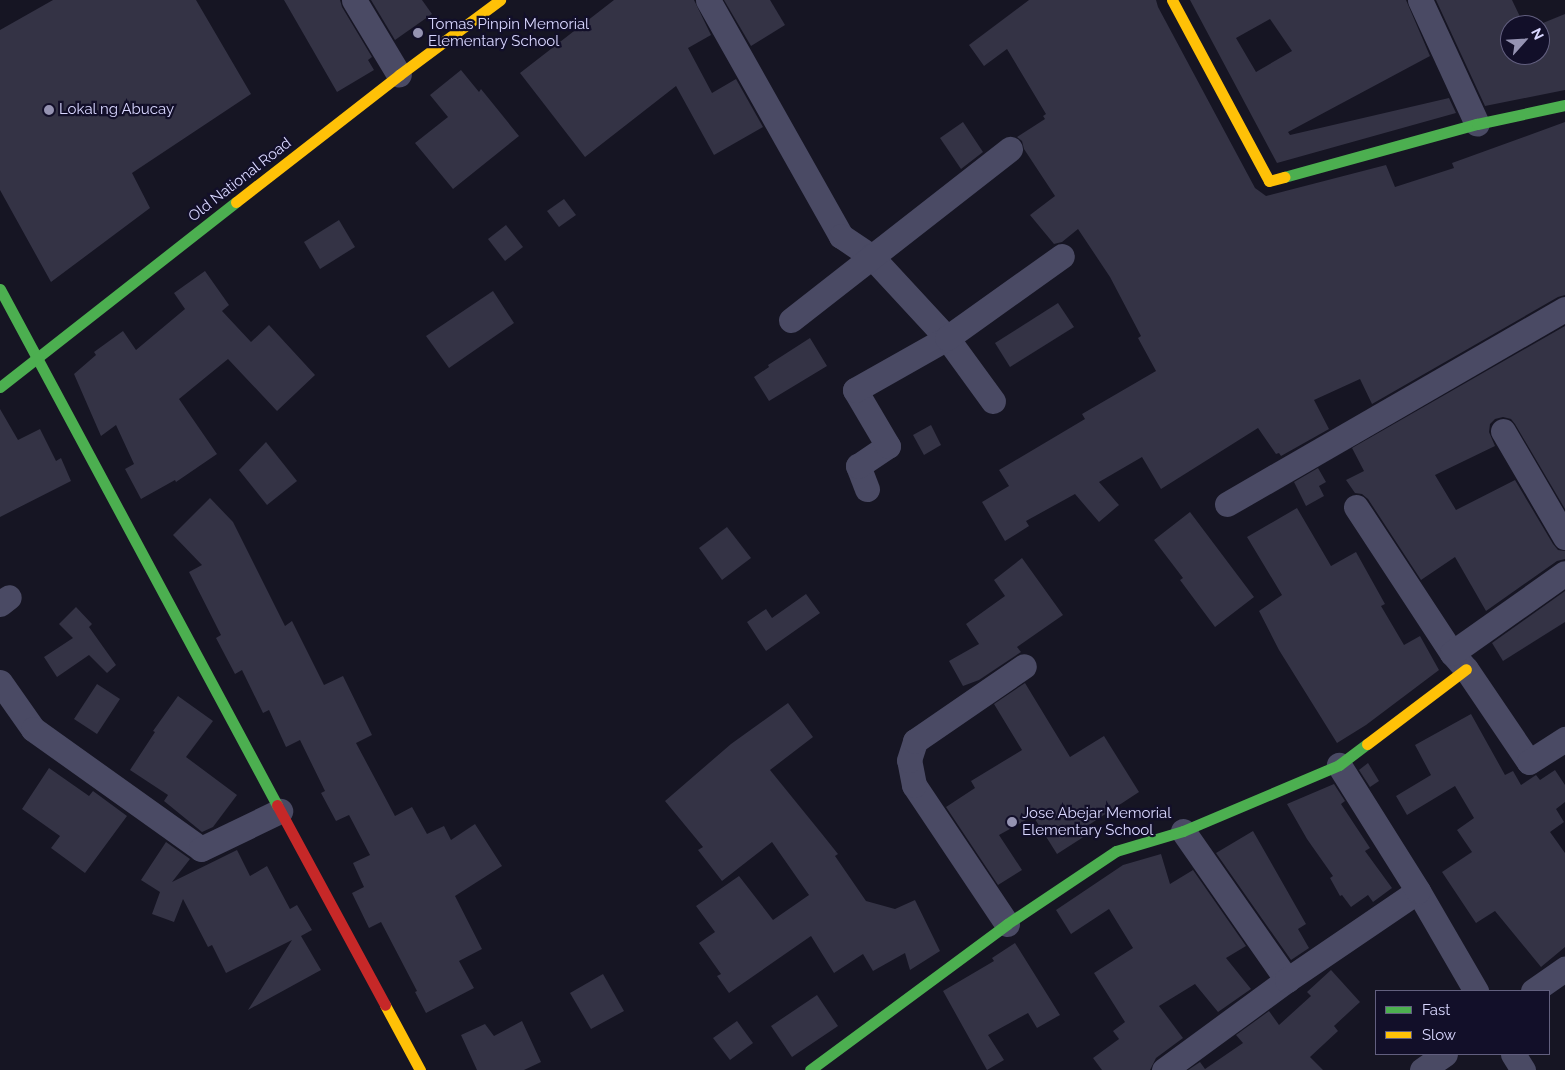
<!DOCTYPE html>
<style>
body{margin:0}
#map{position:relative;width:1565px;height:1070px;overflow:hidden;background:#161523;font-family:Raleway,sans-serif}
div>[style]{position:absolute}
.building>*{inset:0;background:#343345}
.street>*{height:25px;margin:-12.5px;padding:0 12.5px;transform-origin:12.5px;border-radius:12.5px;background:#4a4a64}
.fast>*{height:11px;margin:-5.5px;padding:0 5.5px;transform-origin:5.5px;border-radius:5.5px;background:#4caf50}
.slow>*{height:11px;margin:-5.5px;padding:0 5.5px;transform-origin:5.5px;border-radius:5.5px;background:#ffc107}
.jam>*{height:11px;margin:-5.5px;padding:0 5.5px;transform-origin:5.5px;border-radius:5.5px;background:#c62828}
.dots>*{width:14px;height:14px;translate:-50% -50%;box-sizing:border-box;border:2px solid #120f29;border-radius:50%}
span{translate:-50% -50%;white-space:nowrap;text-align:center;line-height:1.15;-webkit-text-stroke:4.5px #120f29;paint-order:stroke}
.poi-label{font-size:15px;color:#d9d7ff}
.left{translate:0 -50%;text-align:left}
.street-label{font-size:15px;color:#d9d7ff}
.legend{position:absolute;left:1375px;top:990px;width:175px;height:65px;box-sizing:border-box;background:#120f29;border:1px solid #625f7f;margin:0;padding:6px 9px;list-style:none;font-size:15px;color:#d9d7ff}
.legend li{display:flex;align-items:center;gap:10px;height:25px}
.legend b{width:25px;border:1px solid #625f7f}
.north{position:absolute;left:1500px;top:15px;width:50px;height:50px;box-sizing:border-box;background:#120f29;border:1px solid #625f7f;border-radius:50%;rotate:64deg;font-size:14px;font-weight:700;line-height:20px;text-align:center;color:#d9d7ff}
.north::after{content:'';display:block;margin:auto;width:18px;height:22px;background:#9593b2;clip-path:polygon(50% 0,100% 100%,50% 72%,0 100%)}
</style>
<div id="map">
<div class="building">
<i style="clip-path:polygon(53px 0,196px 0,251px 94px,132px 173px,150px 208px,51px 282px,0 190px,0 30px)"></i>
<i style="clip-path:polygon(284px 0,340px 0,342px 7px,372px 57px,368px 60px,374px 70px,337px 92px)"></i>
<i style="clip-path:polygon(371px 0,422px 0,432px 14px,395px 40px)"></i>
<i style="clip-path:polygon(614px 0,694px 0,711px 35px,688px 48px,712px 93px,736px 79px,763px 127px,714px 155px,676px 86px,585px 157px,520px 73px)"></i>
<i style="clip-path:polygon(724px 0,770px 0,785px 25px,751px 46px)"></i>
<i style="clip-path:polygon(1029px 0,1156px 0,1158px 7px,1255px 188px,1266px 196px,1386px 165px,1395px 187px,1454px 168px,1452px 163px,1565px 122px,1565px 295px,1558px 297px,1372px 404px,1360px 379px,1314px 400px,1329px 429px,1281px 456px,1279px 453px,1276px 454px,1258px 428px,1161px 489px,1142px 457px,1099px 482px,1119px 505px,1099px 522px,1075px 494px,1026px 521px,1029px 526px,1005px 541px,982px 502px,1009px 486px,999px 470px,1085px 419px,1082px 414px,1156px 371px,1138px 338px,1141px 336px,1110px 277px,1078px 229px,1062px 242px,1054px 244px,1030px 215px,1055px 196px,1024px 149px,1022px 141px,1017px 137px,1045px 119px,1043px 116px,1046px 114px,1007px 49px,984px 66px,969px 45px)"></i>
<i style="clip-path:polygon(evenodd,1190px 0,1406px 0,1430px 56px,1288px 132px,1290px 135px,1449px 98px,1456px 113px,1277px 163px,1190px 0,1270px 19px,1292px 51px,1256px 72px,1236px 38px,1270px 19px)"></i>
<i style="clip-path:polygon(1436px 0,1512px 0,1524px 25px,1510px 25px,1510px 55px,1540px 55px,1538px 25px,1565px 14px,1565px 90px,1485px 106px)"></i>
<i style="clip-path:polygon(461px 70px,479px 92px,481px 89px,519px 136px,453px 189px,415px 143px,448px 117px,430px 95px)"></i>
<i style="clip-path:polygon(963px 122px,983px 152px,961px 169px,940px 138px)"></i>
<i style="clip-path:polygon(564px 199px,576px 215px,559px 227px,547px 211px)"></i>
<i style="clip-path:polygon(339px 220px,355px 247px,320px 269px,304px 242px)"></i>
<i style="clip-path:polygon(506px 225px,523px 247px,505px 261px,488px 239px)"></i>
<i style="clip-path:polygon(205px 271px,229px 305px,222px 311px,251px 342px,269px 325px,315px 375px,277px 411px,228px 359px,179px 399px,217px 454px,176px 482px,175px 480px,141px 499px,125px 469px,134px 464px,116px 425px,101px 436px,74px 374px,96px 355px,94px 352px,123px 331px,136px 350px,185px 309px,174px 293px)"></i>
<i style="clip-path:polygon(493px 291px,514px 323px,449px 368px,426px 336px)"></i>
<i style="clip-path:polygon(1058px 303px,1074px 327px,1010px 367px,995px 343px)"></i>
<i style="clip-path:polygon(1565px 326px,1565px 509px,1515px 424px,1511px 419px,1503px 417px,1495px 419px,1490px 424px,1489px 432px,1495px 446px,1435px 475px,1456px 510px,1515px 480px,1553px 544px,1558px 550px,1565px 551px,1565px 559px,1557px 561px,1486px 611px,1455px 557px,1421px 580px,1368px 499px,1362px 494px,1355px 493px,1346px 480px,1364px 471px,1352px 448px)"></i>
<i style="clip-path:polygon(810px 338px,827px 366px,769px 401px,754px 377px,769px 367px,768px 365px)"></i>
<i style="clip-path:polygon(0 409px,18px 440px,40px 429px,56px 461px,61px 458px,71px 481px,0 517px)"></i>
<i style="clip-path:polygon(931px 425px,941px 445px,924px 455px,913px 435px)"></i>
<i style="clip-path:polygon(266px 442px,297px 481px,267px 505px,239px 470px)"></i>
<i style="clip-path:polygon(1318px 468px,1326px 482px,1319px 486px,1324px 496px,1306px 506px,1294px 482px)"></i>
<i style="clip-path:polygon(210px 498px,233px 522px,285px 626px,292px 621px,324px 685px,343px 676px,372px 735px,356px 743px,395px 816px,412px 807px,427px 834px,444px 826px,451px 840px,475px 824px,502px 866px,455px 896px,482px 949px,459px 961px,474px 988px,426px 1013px,415px 992px,417px 991px,381px 922px,369px 928px,352px 893px,364px 887px,353px 863px,370px 855px,349px 815px,336px 821px,321px 793px,325px 791px,300px 740px,286px 747px,269px 710px,263px 713px,242px 670px,235px 674px,216px 638px,221px 635px,189px 572px,202px 565px,173px 535px)"></i>
<i style="clip-path:polygon(1297px 508px,1331px 566px,1356px 552px,1385px 604px,1381px 606px,1404px 645px,1420px 636px,1439px 670px,1366px 725px,1337px 743px,1279px 650px,1259px 611px,1282px 595px,1247px 537px)"></i>
<i style="clip-path:polygon(1190px 512px,1254px 597px,1215px 627px,1180px 580px,1183px 578px,1154px 540px)"></i>
<i style="clip-path:polygon(727px 527px,751px 558px,722px 580px,699px 548px)"></i>
<i style="clip-path:polygon(1022px 558px,1063px 615px,1017px 647px,1021px 652px,979px 680px,963px 686px,949px 661px,979px 644px,966px 624px,1005px 596px,994px 580px)"></i>
<i style="clip-path:polygon(1565px 591px,1565px 622px,1503px 661px,1492px 643px)"></i>
<i style="clip-path:polygon(806px 594px,820px 613px,766px 651px,747px 622px,766px 609px,772px 618px)"></i>
<i style="clip-path:polygon(76px 607px,92px 624px,89px 627px,116px 665px,107px 673px,89px 655px,57px 677px,44px 657px,73px 638px,59px 624px)"></i>
<i style="clip-path:polygon(1025px 683px,1070px 757px,1104px 736px,1139px 792px,1081px 830px,1085px 836px,1057px 854px,1033px 816px,999px 835px,1022px 870px,998px 885px,946px 807px,975px 788px,971px 781px,1022px 750px,994px 704px)"></i>
<i style="clip-path:polygon(97px 684px,120px 699px,97px 734px,74px 719px)"></i>
<i style="clip-path:polygon(178px 696px,213px 721px,186px 757px,237px 795px,213px 827px,202px 832px,164px 801px,168px 795px,130px 770px,155px 732px,153px 731px)"></i>
<i style="clip-path:polygon(788px 703px,813px 737px,770px 770px,822px 834px,838px 854px,835px 856px,866px 901px,895px 909px,915px 900px,940px 951px,910px 970px,905px 953px,873px 971px,863px 954px,834px 973px,811px 936px,729px 993px,717px 976px,721px 974px,699px 943px,715px 932px,696px 906px,739px 876px,773px 920px,809px 895px,772px 842px,722px 881px,698px 850px,703px 847px,665px 801px,731px 744px)"></i>
<i style="clip-path:polygon(1471px 714px,1505px 775px,1513px 771px,1521px 785px,1536px 775px,1540px 780px,1555px 770px,1565px 785px,1565px 802px,1556px 809px,1564px 822px,1550px 832px,1565px 853px,1565px 947px,1541px 967px,1495px 911px,1476px 923px,1442px 872px,1472px 852px,1457px 830px,1474px 818px,1455px 786px,1407px 815px,1396px 796px,1431px 775px,1415px 745px)"></i>
<i style="clip-path:polygon(1368px 763px,1379px 781px,1370px 787px,1359px 770px)"></i>
<i style="clip-path:polygon(49px 768px,89px 796px,93px 791px,127px 816px,85px 873px,51px 848px,60px 836px,22px 809px)"></i>
<i style="clip-path:polygon(1334px 784px,1345px 801px,1341px 804px,1370px 848px,1365px 851px,1392px 888px,1373px 902px,1368px 895px,1351px 907px,1342px 895px,1340px 896px,1330px 878px,1333px 876px,1307px 839px,1287px 804px)"></i>
<i style="clip-path:polygon(1253px 831px,1306px 924px,1298px 929px,1309px 948px,1291px 960px,1216px 853px)"></i>
<i style="clip-path:polygon(166px 842px,190px 859px,172px 882px,237px 850px,250px 876px,267px 866px,290px 909px,297px 905px,312px 930px,301px 936px,321px 970px,248px 1010px,292px 940px,226px 973px,212px 945px,208px 947px,183px 899px,174px 922px,152px 914px,160px 892px,141px 880px)"></i>
<i style="clip-path:polygon(1161px 854px,1170px 884px,1193px 870px,1246px 946px,1226px 958px,1251px 989px,1218px 1012px,1195px 984px,1159px 1006px,1183px 1038px,1156px 1058px,1150px 1070px,1102px 1070px,1093px 1058px,1119px 1039px,1113px 1031px,1125px 1022px,1094px 973px,1133px 948px,1109px 909px,1071px 934px,1056px 910px,1123px 865px)"></i>
<i style="clip-path:polygon(1015px 943px,1060px 1015px,1037px 1028px,1028px 1013px,988px 1035px,1004px 1060px,987px 1070px,943px 991px,994px 961px,992px 958px)"></i>
<i style="clip-path:polygon(1331px 970px,1360px 1002px,1334px 1026px,1338px 1031px,1310px 1057px,1323px 1070px,1188px 1070px,1200px 1062px,1205px 1069px,1243px 1043px,1236px 1035px,1269px 1011px,1279px 1025px,1311px 996px,1307px 992px)"></i>
<i style="clip-path:polygon(603px 974px,624px 1011px,591px 1029px,570px 993px)"></i>
<i style="clip-path:polygon(817px 995px,838px 1026px,792px 1057px,771px 1026px)"></i>
<i style="clip-path:polygon(522px 1021px,541px 1062px,524px 1070px,477px 1070px,461px 1035px,485px 1024px,494px 1036px)"></i>
<i style="clip-path:polygon(737px 1021px,753px 1043px,730px 1060px,713px 1038px)"></i>
</div>
<div class="street">
<i style="left:354px;top:0;width:87px;rotate:59deg"></i>
<i style="left:708px;top:0;width:271px;rotate:60.6deg"></i>
<i style="left:841px;top:236px;width:36px;rotate:34deg"></i>
<i style="left:871px;top:256px;width:112px;rotate:47.2deg"></i>
<i style="left:947px;top:338px;width:78px;rotate:53.9deg"></i>
<i style="left:1420px;top:0;width:136px;rotate:65.3deg"></i>
<i style="left:791px;top:320px;width:278px;rotate:-38deg"></i>
<i style="left:1503px;top:431px;width:123px;rotate:59.7deg"></i>
<i style="left:867px;top:489px;width:25px;rotate:-111deg"></i>
<i style="left:858px;top:466px;width:36px;rotate:-34deg"></i>
<i style="left:888px;top:446px;width:65px;rotate:-120.5deg"></i>
<i style="left:855px;top:390px;width:106px;rotate:-29.5deg"></i>
<i style="left:947px;top:338px;width:141px;rotate:-35.5deg"></i>
<i style="left:1227px;top:504px;width:390px;rotate:-30deg"></i>
<i style="left:1356px;top:507px;width:175px;rotate:56.7deg"></i>
<i style="left:1452px;top:653px;width:21px;rotate:49deg"></i>
<i style="left:1466px;top:669px;width:112px;rotate:55.9deg"></i>
<i style="left:1529px;top:762px;width:43px;rotate:-32.6deg"></i>
<i style="left:0;top:604px;width:11px;rotate:-38deg"></i>
<i style="left:1452px;top:653px;width:138px;rotate:-35.3deg"></i>
<i style="left:0;top:682px;width:57px;rotate:54.9deg"></i>
<i style="left:33px;top:729px;width:206px;rotate:35.5deg"></i>
<i style="left:201px;top:849px;width:88px;rotate:-25.7deg"></i>
<i style="left:1183px;top:831px;width:182px;rotate:55.1deg"></i>
<i style="left:1418px;top:891px;width:116px;rotate:59.9deg"></i>
<i style="left:1007px;top:924px;width:167px;rotate:-123.8deg"></i>
<i style="left:914px;top:785px;width:25px;rotate:-101deg"></i>
<i style="left:909px;top:760px;width:20px;rotate:-72deg"></i>
<i style="left:915px;top:741px;width:132px;rotate:-34.5deg"></i>
<i style="left:1533px;top:991px;width:39px;rotate:-35deg"></i>
<i style="left:1513px;top:1054px;width:19px;rotate:58deg"></i>
<i style="left:1164px;top:1070px;width:152px;rotate:-36.2deg"></i>
<i style="left:1287px;top:980px;width:158px;rotate:-34.2deg"></i>
<i style="left:1418px;top:891px;width:149px;rotate:-122.1deg"></i>
<i style="left:1422px;top:1070px;width:28px;rotate:-35deg"></i>
</div>
<div class="fast">
<i style="left:1284px;top:177px;width:200px;rotate:-15.4deg"></i>
<i style="left:1477px;top:124px;width:90px;rotate:-12.2deg"></i>
<i style="left:0;top:289px;width:586px;rotate:61.77deg"></i>
<i style="left:0;top:387px;width:300px;rotate:-38.1deg"></i>
<i style="left:810px;top:1070px;width:245px;rotate:-36.5deg"></i>
<i style="left:1007px;top:924px;width:131px;rotate:-33.8deg"></i>
<i style="left:1116px;top:851px;width:70px;rotate:-16.6deg"></i>
<i style="left:1183px;top:831px;width:169px;rotate:-22.9deg"></i>
<i style="left:1339px;top:765px;width:35px;rotate:-37deg"></i>
</div>
<div class="slow">
<i style="left:1172px;top:0;width:205px;rotate:61.8deg"></i>
<i style="left:1269px;top:181px;width:16px;rotate:-15deg"></i>
<i style="left:236px;top:202px;width:207px;rotate:-37.9deg"></i>
<i style="left:399px;top:75px;width:126px;rotate:-36.6deg"></i>
<i style="left:1367px;top:744px;width:124px;rotate:-37.1deg"></i>
<i style="left:385px;top:1005px;width:74px;rotate:61.7deg"></i>
</div>
<div class="jam">
<i style="left:277px;top:805px;width:227px;rotate:61.6deg"></i>
</div>
<div class="dots">
<i style="left:418px;top:33px;background:#9593b2"></i>
<i style="left:49px;top:110px;background:#9593b2"></i>
<i style="left:1012px;top:822px;background:#9593b2"></i>
</div>
<div class="poi-label">
<span class="left" style="left:428px;top:33px">Tomas Pinpin Memorial<br>Elementary School</span>
<span class="left" style="left:59px;top:110px">Lokal ng Abucay</span>
<span class="left" style="left:1022px;top:822px">Jose Abejar Memorial<br>Elementary School</span>
</div>
<div class="street-label">
<span style="left:240px;top:180px;rotate:-38deg">Old National Road</span>
</div>
<ul class="legend">
<li><b style="height:6px;background:#4caf50"></b>Fast</li>
<li><b style="height:6px;background:#ffc107"></b>Slow</li>
</ul>
<div class="north">N</div>
</div>
